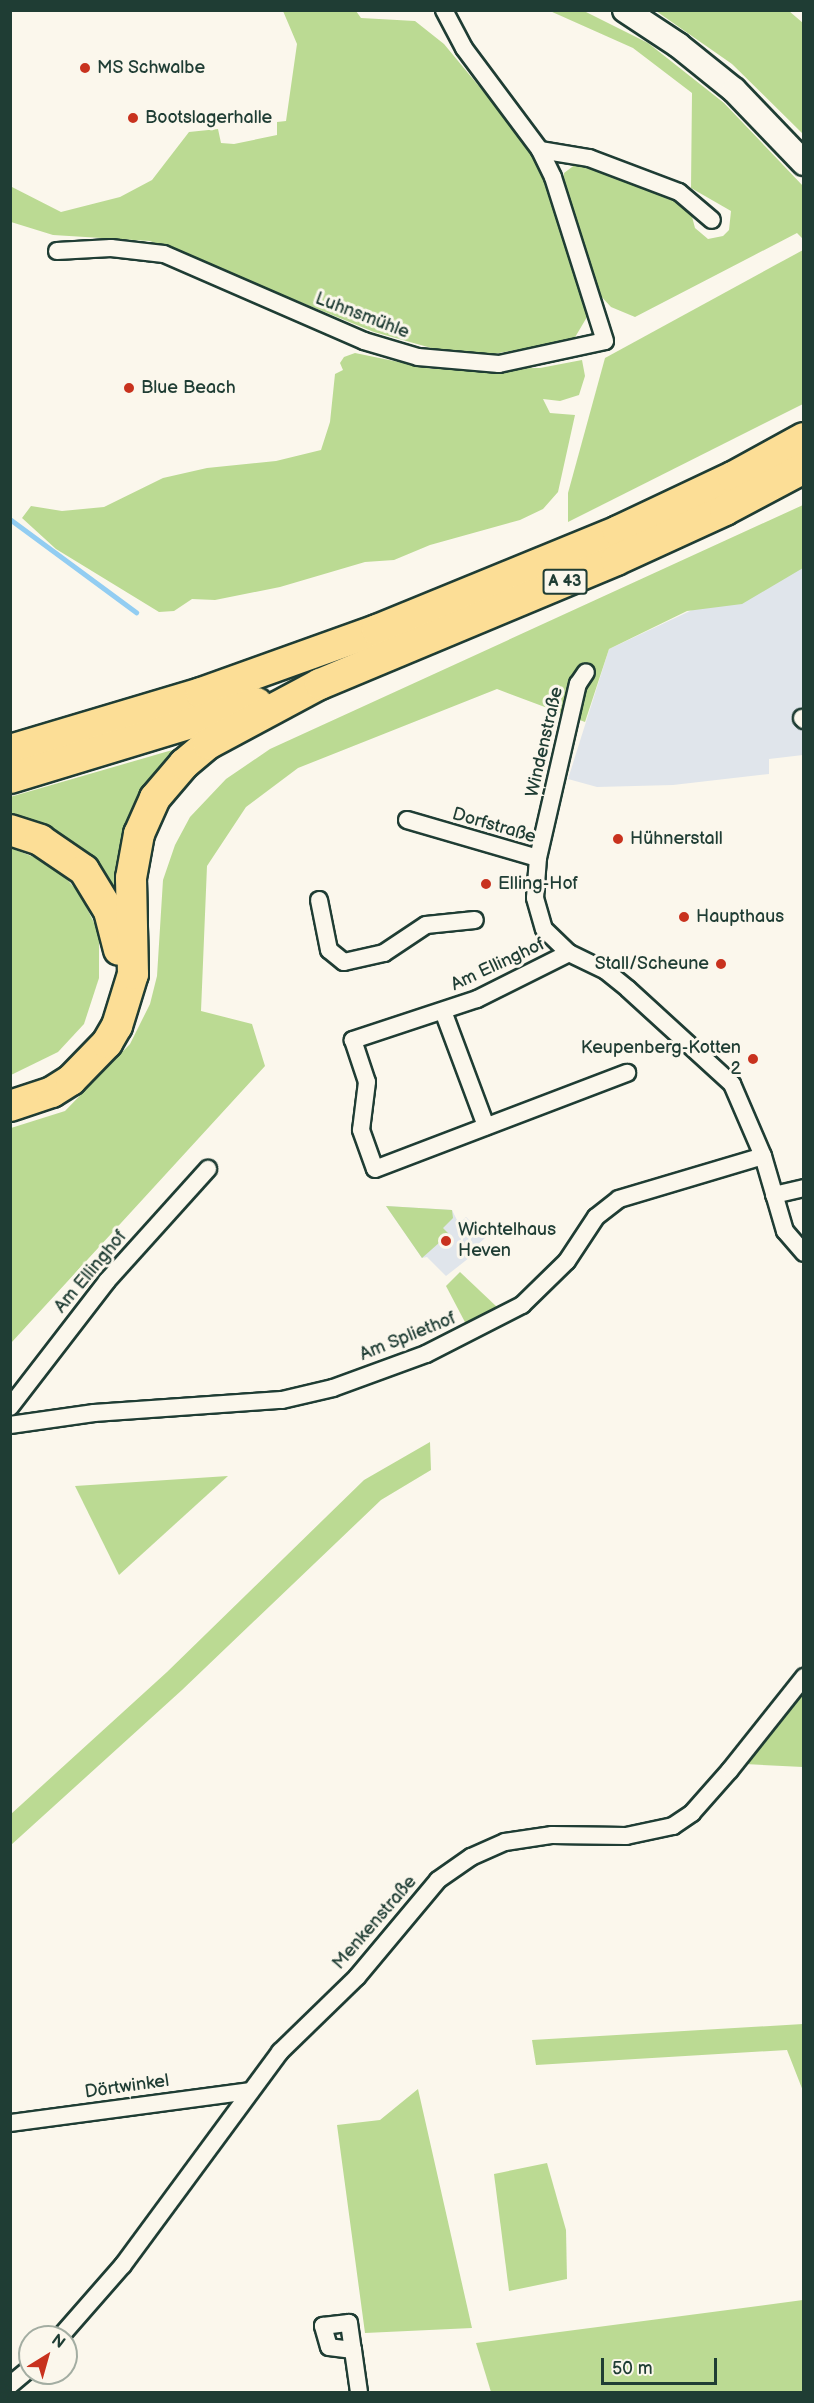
<!DOCTYPE html>
<meta charset="utf-8">
<style>
body{margin:0}
#map{position:relative;width:814px;height:2403px;overflow:hidden;background:#fbf7ec;font-family:"Balsamiq Sans",sans-serif}
div>[style]{position:absolute}
.built>*{inset:0;background:#e0e5eb}
.green>*{inset:0;background:#bbda93}
.stream>*{height:4.5px;margin:-2.25px;padding:0 2.25px;transform-origin:2.25px;border-radius:2.25px;background:#92cdf2}
.roads{filter:drop-shadow(2px 0 #1f3d34) drop-shadow(-2px 0 #1f3d34) drop-shadow(0 2px #1f3d34) drop-shadow(0 -2px #1f3d34)}
.street>*{height:16px;margin:-8px;padding:0 8px;transform-origin:8px;border-radius:8px;background:#fbf7ec}
.secondary>*{height:24px;margin:-12px;padding:0 12px;transform-origin:12px;border-radius:12px;background:#fbf7ec}
.highway>*{height:30px;margin:-15px;padding:0 15px;transform-origin:15px;border-radius:15px;background:#fcde96}
.dots>*{width:16px;height:16px;translate:-50% -50%;box-sizing:border-box;border:3px solid #fbf7ec;border-radius:50%}
span{translate:-50% -50%;white-space:nowrap;text-align:center;line-height:1.15;-webkit-text-stroke:6px #fbf7ec;paint-order:stroke}
.shield-label span{padding:2px 4px;background:#fbf7ec;border:2px solid;border-radius:4px;-webkit-text-stroke-width:0}
.shield-label{font-size:16px;color:#1f3d34;font-weight:700}
.poi-label{font-size:18px;color:#1f3d34}
.left{translate:0 -50%;text-align:left}
.right{translate:-100% -50%;text-align:right}
.street-label{font-size:18px;color:#1f3d34}
.frame{position:absolute;inset:0;border:12px solid #1f3d34;pointer-events:none}
.north{position:absolute;left:18px;top:2325px;width:60px;height:60px;box-sizing:border-box;background:#fbf7ec;border:2px solid #a3ada2;border-radius:50%;rotate:37deg;font-size:16px;font-weight:700;line-height:24px;text-align:center;color:#1f3d34}
.north::after{content:'';display:block;margin:auto;width:21px;height:27px;background:#c8321e;clip-path:polygon(50% 0,100% 100%,50% 72%,0 100%)}
.scale{position:absolute;left:601px;top:2358px;width:116px;height:27px;box-sizing:border-box;border:3px solid #1f3d34;border-top:0;padding-left:8px;font-size:18px;line-height:21px;white-space:nowrap;color:#1f3d34;-webkit-text-stroke:4px #fbf7ec;paint-order:stroke}
</style>
<div id="map">
<div class="built">
<i style="clip-path:polygon(803px 558px,803px 755px,769px 759px,769px 774px,673px 785px,597px 787px,568px 779px,609px 649px)"></i>
<i style="clip-path:polygon(386px 1206px,452px 1210px,459px 1224px,466px 1217px,486px 1237px,471px 1251px,474px 1254px,446px 1276px,427px 1257px,422px 1258px)"></i>
</div>
<div class="green">
<i style="clip-path:polygon(283px 11px,356px 11px,361px 18px,415px 21px,444px 44px,521px 137px,543px 174px,587px 317px,574px 339px,494px 354px,435px 349px,374px 332px,150px 241px,53px 235px,11px 222px,10px 186px,61px 212px,120px 197px,152px 180px,189px 132px,218px 129px,221px 143px,234px 144px,277px 135px,277px 122px,286px 121px,297px 44px)"></i>
<i style="clip-path:polygon(550px 11px,584px 11px,648px 43px,724px 103px,803px 186px,803px 239px,797px 233px,635px 317px,611px 307px,598px 293px,562px 186px,564px 173px,576px 164px,674px 199px,690px 209px,695px 228px,708px 239px,723px 236px,729px 230px,731px 211px,691px 188px,692px 93px,633px 48px)"></i>
<i style="clip-path:polygon(656px 11px,789px 11px,803px 23px,803px 134px,732px 64px)"></i>
<i style="clip-path:polygon(803px 250px,803px 404px,568px 522px,568px 493px,605px 358px)"></i>
<i style="clip-path:polygon(355px 353px,433px 369px,540px 368px,582px 360px,585px 376px,579px 395px,560px 401px,543px 399px,550px 413px,575px 415px,558px 492px,543px 509px,520px 520px,430px 545px,394px 560px,365px 562px,280px 587px,215px 600px,192px 599px,174px 611px,159px 612px,56px 549px,22px 518px,31px 506px,62px 511px,104px 507px,163px 478px,207px 468px,276px 461px,321px 450px,330px 422px,335px 374px,343px 370px,340px 363px,344px 357px)"></i>
<i style="clip-path:polygon(803px 505px,803px 568px,742px 604px,687px 611px,609px 649px,585px 722px,497px 689px,298px 768px,246px 807px,207px 866px,201px 1011px,252px 1024px,265px 1066px,11px 1343px,11px 1128px,65px 1111px,130px 1044px,150px 1004px,157px 976px,163px 880px,175px 845px,190px 817px,226px 779px,270px 749px)"></i>
<i style="clip-path:polygon(200px 742px,183px 757px,117px 915px,11px 825px,10px 797px)"></i>
<i style="clip-path:polygon(11px 848px,54px 865px,80px 894px,99px 933px,99px 978px,84px 1024px,58px 1052px,11px 1075px)"></i>
<i style="clip-path:polygon(386px 1206px,452px 1210px,453px 1218px,443px 1228px,449px 1234px,422px 1258px)"></i>
<i style="clip-path:polygon(460px 1272px,497px 1307px,467px 1326px,446px 1286px)"></i>
<i style="clip-path:polygon(430px 1442px,431px 1470px,381px 1500px,182px 1690px,11px 1845px,11px 1814px,167px 1672px,364px 1480px)"></i>
<i style="clip-path:polygon(228px 1476px,119px 1575px,75px 1486px)"></i>
<i style="clip-path:polygon(803px 1695px,803px 1767px,745px 1764px,796px 1698px)"></i>
<i style="clip-path:polygon(803px 2024px,803px 2091px,787px 2050px,536px 2065px,532px 2040px)"></i>
<i style="clip-path:polygon(418px 2089px,472px 2328px,365px 2333px,337px 2125px,380px 2120px)"></i>
<i style="clip-path:polygon(547px 2163px,566px 2230px,567px 2279px,509px 2291px,494px 2174px)"></i>
<i style="clip-path:polygon(803px 2300px,803px 2392px,491px 2392px,476px 2343px)"></i>
</div>
<div class="stream">
<i style="left:10px;top:519px;width:157px;rotate:36.4deg"></i>
</div>
<div class="roads">
<div class="street">
<i style="left:540px;top:150px;width:50px;rotate:9.3deg"></i>
<i style="left:589px;top:158px;width:96px;rotate:20.7deg"></i>
<i style="left:679px;top:192px;width:43px;rotate:40.3deg"></i>
<i style="left:57px;top:251px;width:54px;rotate:-3.2deg"></i>
<i style="left:111px;top:248px;width:53px;rotate:6.5deg"></i>
<i style="left:164px;top:254px;width:218px;rotate:23.5deg"></i>
<i style="left:364px;top:341px;width:56px;rotate:16.5deg"></i>
<i style="left:418px;top:357px;width:81px;rotate:4.9deg"></i>
<i style="left:499px;top:364px;width:108px;rotate:-12.2deg"></i>
<i style="left:605px;top:341px;width:172px;rotate:-107.6deg"></i>
<i style="left:553px;top:177px;width:30px;rotate:-116deg"></i>
<i style="left:540px;top:150px;width:127px;rotate:-126.7deg"></i>
<i style="left:464px;top:48px;width:43px;rotate:-117.8deg"></i>
<i style="left:802px;top:718px;width:3px;rotate:45deg"></i>
<i style="left:407px;top:820px;width:136px;rotate:16.2deg"></i>
<i style="left:538px;top:858px;width:40px;rotate:94.3deg"></i>
<i style="left:535px;top:898px;width:32px;rotate:74deg"></i>
<i style="left:544px;top:929px;width:35px;rotate:44deg"></i>
<i style="left:569px;top:953px;width:41px;rotate:25.9deg"></i>
<i style="left:606px;top:971px;width:28px;rotate:39deg"></i>
<i style="left:628px;top:989px;width:141px;rotate:42.4deg"></i>
<i style="left:732px;top:1084px;width:78px;rotate:66.7deg"></i>
<i style="left:763px;top:1156px;width:78px;rotate:73.7deg"></i>
<i style="left:785px;top:1231px;width:29px;rotate:49deg"></i>
<i style="left:538px;top:858px;width:179px;rotate:-77.1deg"></i>
<i style="left:578px;top:684px;width:14px;rotate:-56deg"></i>
<i style="left:319px;top:900px;width:51px;rotate:78.7deg"></i>
<i style="left:329px;top:950px;width:19px;rotate:39deg"></i>
<i style="left:344px;top:962px;width:41px;rotate:-12.7deg"></i>
<i style="left:384px;top:953px;width:50px;rotate:-33.7deg"></i>
<i style="left:426px;top:925px;width:49px;rotate:-5.8deg"></i>
<i style="left:569px;top:953px;width:103px;rotate:153.4deg"></i>
<i style="left:477px;top:999px;width:131px;rotate:161.7deg"></i>
<i style="left:353px;top:1040px;width:44px;rotate:71.6deg"></i>
<i style="left:367px;top:1082px;width:48px;rotate:97.1deg"></i>
<i style="left:361px;top:1130px;width:41px;rotate:70.3deg"></i>
<i style="left:375px;top:1169px;width:270px;rotate:-20.9deg"></i>
<i style="left:443px;top:1011px;width:123px;rotate:69.5deg"></i>
<i style="left:774px;top:1195px;width:31px;rotate:-13deg"></i>
<i style="left:10px;top:1407px;width:159px;rotate:-52.4deg"></i>
<i style="left:107px;top:1281px;width:151px;rotate:-48deg"></i>
<i style="left:10px;top:1425px;width:85px;rotate:-8.1deg"></i>
<i style="left:94px;top:1413px;width:188px;rotate:-4deg"></i>
<i style="left:282px;top:1400px;width:52px;rotate:-13.2deg"></i>
<i style="left:333px;top:1388px;width:99px;rotate:-20.1deg"></i>
<i style="left:426px;top:1354px;width:108px;rotate:-27deg"></i>
<i style="left:522px;top:1305px;width:63px;rotate:-44.4deg"></i>
<i style="left:567px;top:1261px;width:53px;rotate:-56.6deg"></i>
<i style="left:596px;top:1217px;width:29px;rotate:-38deg"></i>
<i style="left:619px;top:1199px;width:150px;rotate:-16.6deg"></i>
<i style="left:10px;top:2123px;width:241px;rotate:-7.6deg"></i>
<i style="left:60px;top:2337px;width:96px;rotate:-48.8deg"></i>
<i style="left:123px;top:2265px;width:265px;rotate:-53.6deg"></i>
<i style="left:280px;top:2052px;width:107px;rotate:-44.2deg"></i>
<i style="left:357px;top:1977px;width:126px;rotate:-50.1deg"></i>
<i style="left:438px;top:1880px;width:40px;rotate:-34.9deg"></i>
<i style="left:471px;top:1857px;width:37px;rotate:-24deg"></i>
<i style="left:505px;top:1842px;width:48px;rotate:-8.5deg"></i>
<i style="left:552px;top:1835px;width:74px;rotate:0.8deg"></i>
<i style="left:626px;top:1836px;width:48px;rotate:-12deg"></i>
<i style="left:673px;top:1826px;width:23px;rotate:-34deg"></i>
<i style="left:692px;top:1813px;width:57px;rotate:-48.5deg"></i>
<i style="left:730px;top:1770px;width:119px;rotate:-51.5deg"></i>
<i style="left:353px;top:2350px;width:24px;rotate:-173deg"></i>
<i style="left:329px;top:2347px;width:22px;rotate:-106deg"></i>
<i style="left:323px;top:2326px;width:26px;rotate:-7deg"></i>
<i style="left:349px;top:2323px;width:27px;rotate:82deg"></i>
<i style="left:353px;top:2350px;width:42px;rotate:81.9deg"></i>
<i style="left:10px;top:2385px;width:26px;rotate:-40deg"></i>
</div>
<div class="secondary">
<i style="left:625px;top:10px;width:64px;rotate:33.4deg"></i>
<i style="left:678px;top:45px;width:72px;rotate:38.8deg"></i>
<i style="left:734px;top:90px;width:101px;rotate:46.2deg"></i>
</div>
<div class="highway">
<i style="left:10px;top:750px;width:199px;rotate:-16.6deg"></i>
<i style="left:201px;top:693px;width:187px;rotate:-19.7deg"></i>
<i style="left:377px;top:630px;width:261px;rotate:-22.3deg"></i>
<i style="left:618px;top:531px;width:127px;rotate:-25.2deg"></i>
<i style="left:733px;top:477px;width:81px;rotate:-28.8deg"></i>
<i style="left:10px;top:778px;width:258px;rotate:-16.9deg"></i>
<i style="left:10px;top:830px;width:32px;rotate:18deg"></i>
<i style="left:40px;top:840px;width:53px;rotate:34.3deg"></i>
<i style="left:84px;top:870px;width:48px;rotate:58.6deg"></i>
<i style="left:109px;top:911px;width:40px;rotate:75.6deg"></i>
<i style="left:10px;top:1106px;width:44px;rotate:-18.4deg"></i>
<i style="left:52px;top:1092px;width:22px;rotate:-32deg"></i>
<i style="left:71px;top:1080px;width:52px;rotate:-45.8deg"></i>
<i style="left:107px;top:1043px;width:20px;rotate:-60deg"></i>
<i style="left:117px;top:1026px;width:54px;rotate:-72.9deg"></i>
<i style="left:133px;top:974px;width:96px;rotate:-91.2deg"></i>
<i style="left:131px;top:878px;width:45px;rotate:-79.7deg"></i>
<i style="left:139px;top:834px;width:39px;rotate:-66deg"></i>
<i style="left:155px;top:798px;width:45px;rotate:-49.5deg"></i>
<i style="left:184px;top:764px;width:31px;rotate:-40deg"></i>
<i style="left:208px;top:744px;width:127px;rotate:-28.2deg"></i>
<i style="left:320px;top:684px;width:321px;rotate:-22.7deg"></i>
<i style="left:616px;top:560px;width:120px;rotate:-24.6deg"></i>
<i style="left:725px;top:510px;width:89px;rotate:-28deg"></i>
</div>
</div>
<div class="dots">
<i style="left:85px;top:68px;background:#c8321e"></i>
<i style="left:133px;top:118px;background:#c8321e"></i>
<i style="left:129px;top:388px;background:#c8321e"></i>
<i style="left:618px;top:839px;background:#c8321e"></i>
<i style="left:486px;top:884px;background:#c8321e"></i>
<i style="left:684px;top:917px;background:#c8321e"></i>
<i style="left:721px;top:964px;background:#c8321e"></i>
<i style="left:753px;top:1059px;background:#c8321e"></i>
<i style="left:446px;top:1241px;background:#c8321e"></i>
</div>
<div class="shield-label">
<span style="left:565px;top:582px">A 43</span>
</div>
<div class="poi-label">
<span class="left" style="left:97px;top:68px">MS Schwalbe</span>
<span class="left" style="left:145px;top:118px">Bootslagerhalle</span>
<span class="left" style="left:141px;top:388px">Blue Beach</span>
<span class="left" style="left:630px;top:839px">Hühnerstall</span>
<span class="left" style="left:498px;top:884px">Elling-Hof</span>
<span class="left" style="left:696px;top:917px">Haupthaus</span>
<span class="right" style="left:709px;top:964px">Stall/Scheune</span>
<span class="right" style="left:741px;top:1059px">Keupenberg-Kotten<br>2</span>
<span class="left" style="left:458px;top:1241px">Wichtelhaus<br>Heven</span>
</div>
<div class="street-label">
<span style="left:362px;top:316px;rotate:21deg">Luhnsmühle</span>
<span style="left:545px;top:742px;rotate:-77deg">Windenstraße</span>
<span style="left:494px;top:826px;rotate:16deg">Dorfstraße</span>
<span style="left:498px;top:965px;rotate:-25deg">Am Ellinghof</span>
<span style="left:91px;top:1272px;rotate:-50deg">Am Ellinghof</span>
<span style="left:408px;top:1337px;rotate:-22deg">Am Spliethof</span>
<span style="left:375px;top:1923px;rotate:-49deg">Menkenstraße</span>
<span style="left:127px;top:2087px;rotate:-8deg">Dörtwinkel</span>
</div>
<div class="frame"></div>
<div class="north">N</div>
<div class="scale">50 m</div>
</div>
